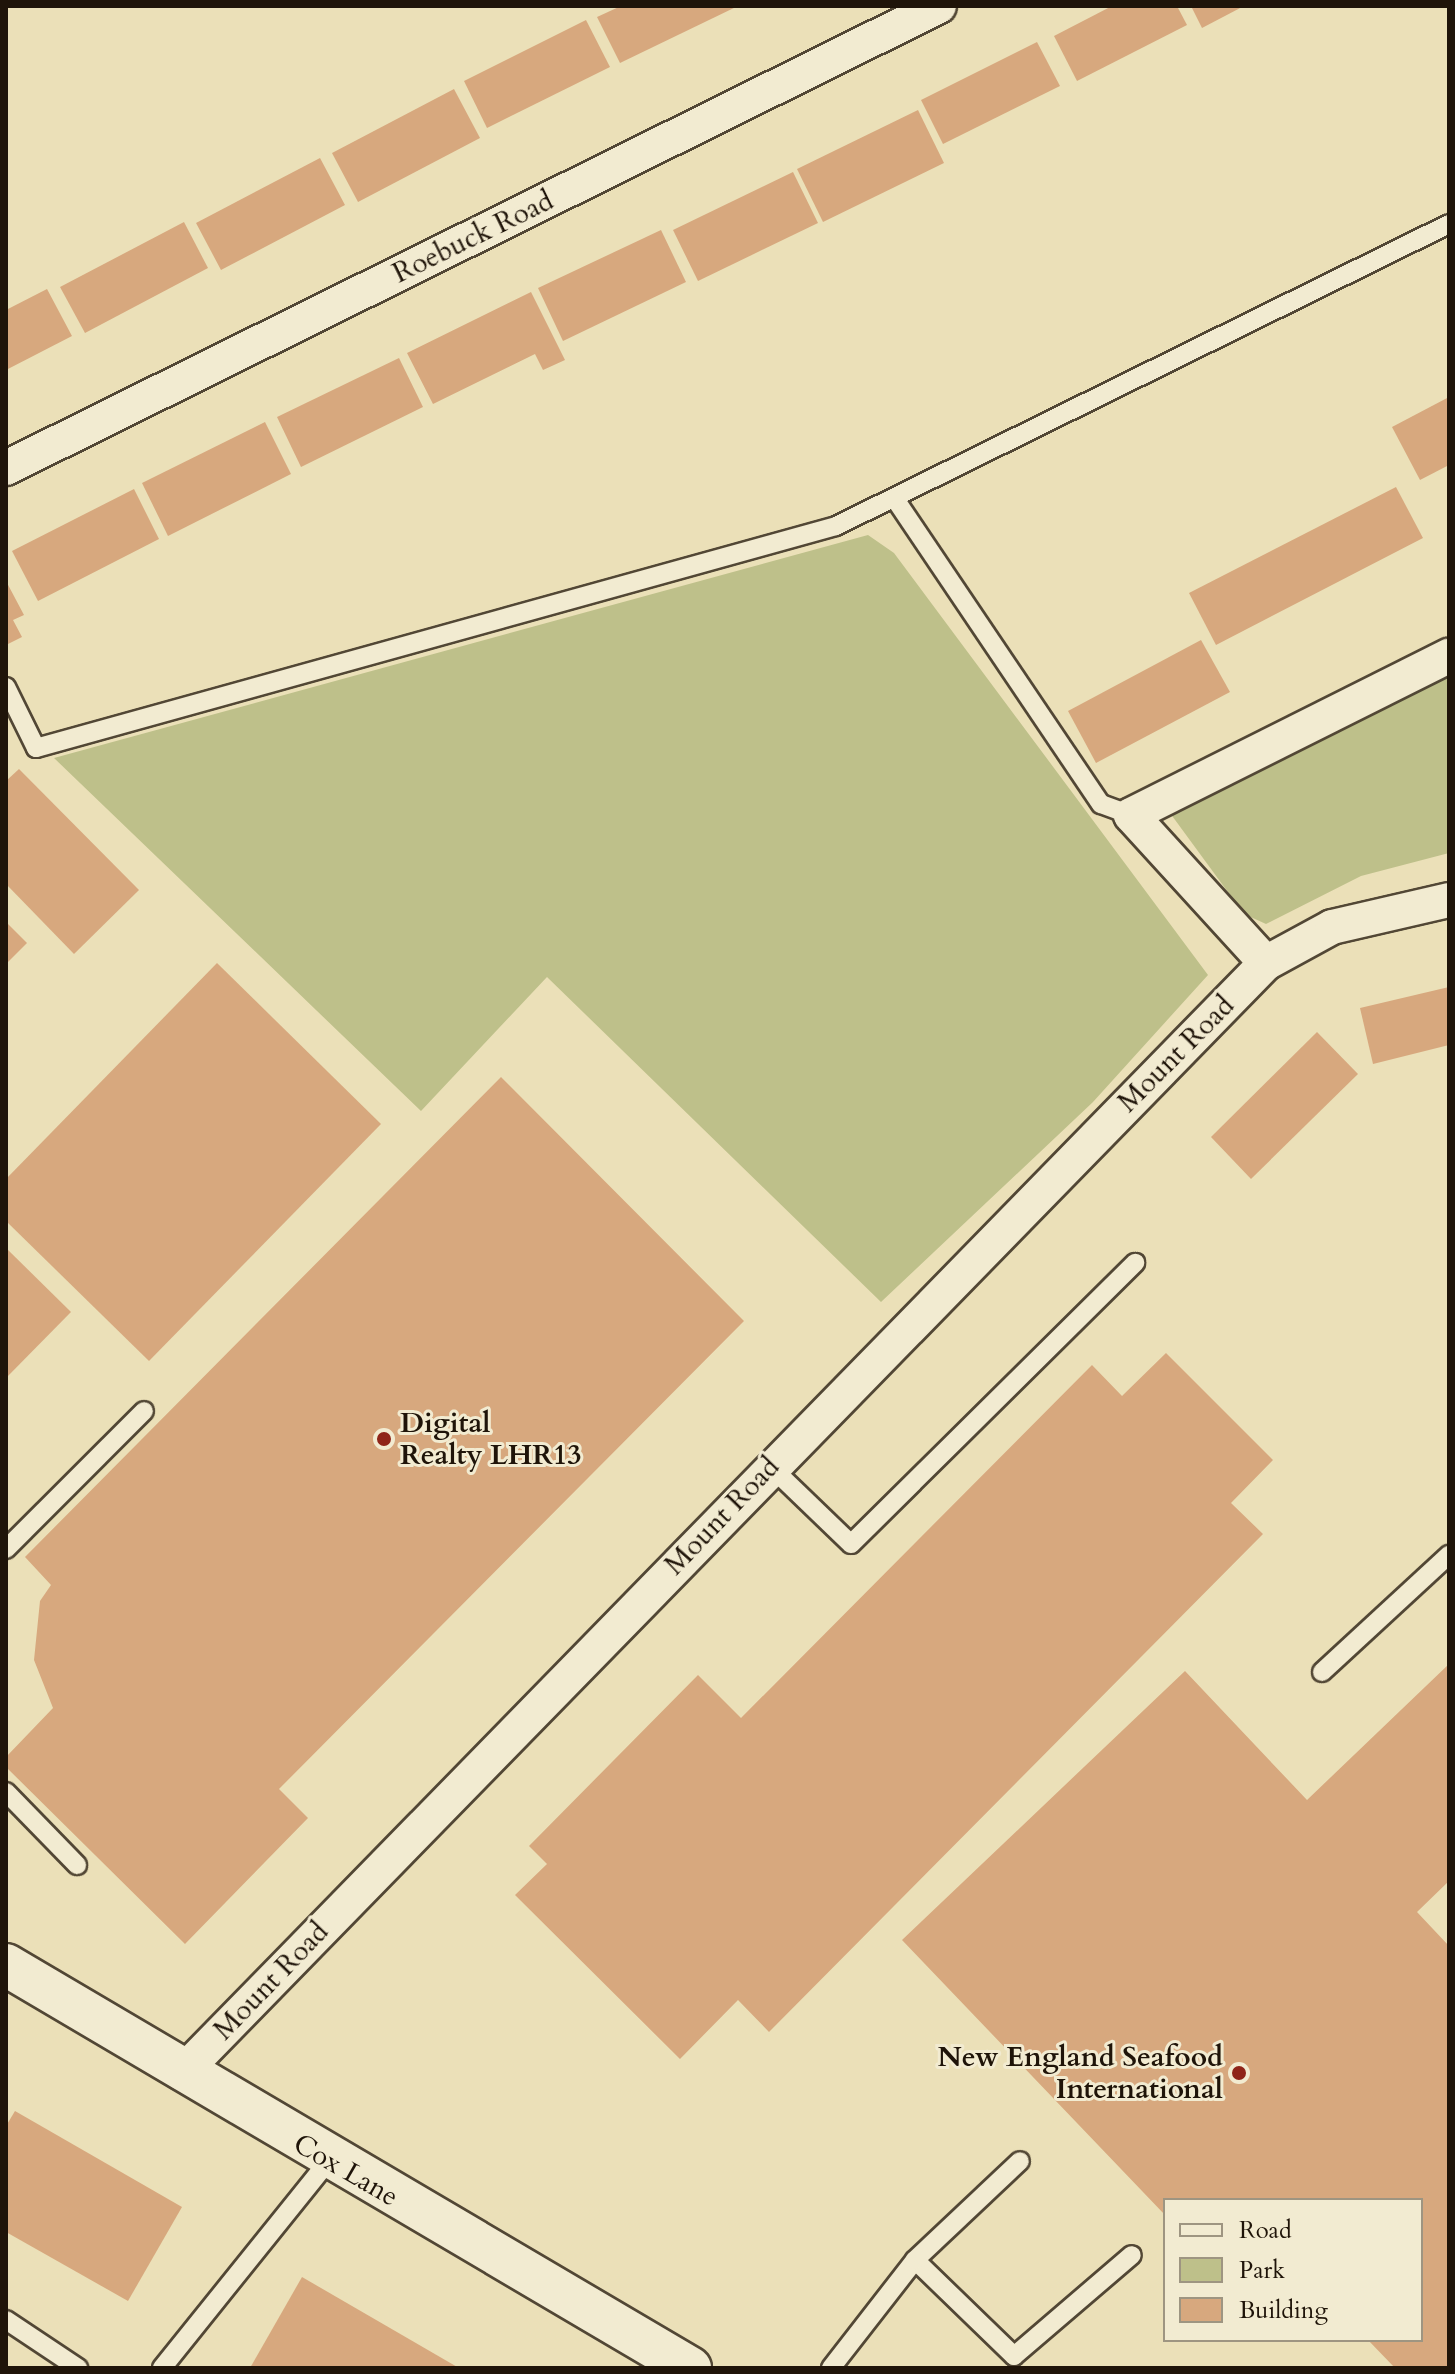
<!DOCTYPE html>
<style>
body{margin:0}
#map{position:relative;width:1455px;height:2374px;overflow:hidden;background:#ebe0b8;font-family:Cardo,serif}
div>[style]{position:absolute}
.green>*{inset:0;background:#bec08a}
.building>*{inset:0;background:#d7a87e}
.roads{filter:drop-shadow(2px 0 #524735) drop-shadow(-2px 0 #524735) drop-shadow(0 2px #524735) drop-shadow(0 -2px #524735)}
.service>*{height:18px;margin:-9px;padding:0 9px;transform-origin:9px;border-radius:9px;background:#f2ebd1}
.minor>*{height:34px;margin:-17px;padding:0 17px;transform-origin:17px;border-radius:17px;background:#f2ebd1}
.tertiary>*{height:42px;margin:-21px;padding:0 21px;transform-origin:21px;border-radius:21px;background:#f2ebd1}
.dots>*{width:22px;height:22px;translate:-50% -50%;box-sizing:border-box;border:4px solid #f2ebd1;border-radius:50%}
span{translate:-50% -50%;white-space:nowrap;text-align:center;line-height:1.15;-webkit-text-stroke:6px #f2ebd1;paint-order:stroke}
.street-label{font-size:28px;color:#1f1409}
.poi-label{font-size:28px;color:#1f1409;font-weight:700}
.left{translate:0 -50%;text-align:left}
.right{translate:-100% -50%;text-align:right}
.frame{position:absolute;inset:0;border:8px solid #1f1409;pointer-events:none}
.legend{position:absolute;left:1163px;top:2198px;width:260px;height:144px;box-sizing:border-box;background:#f2ebd1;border:2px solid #9e9581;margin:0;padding:10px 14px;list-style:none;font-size:24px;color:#1f1409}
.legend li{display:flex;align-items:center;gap:16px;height:40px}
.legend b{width:40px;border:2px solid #9e9581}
</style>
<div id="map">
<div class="green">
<i style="clip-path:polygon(868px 535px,894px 553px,1208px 975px,1093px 1102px,881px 1302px,547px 977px,421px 1111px,54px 758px)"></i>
<i style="clip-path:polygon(1449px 659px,1449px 853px,1361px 876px,1266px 924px,1244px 914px,1159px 798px)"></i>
</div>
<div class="building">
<i style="clip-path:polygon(621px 6px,738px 6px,620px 63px,597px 17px)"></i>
<i style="clip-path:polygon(1112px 6px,1177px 6px,1187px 25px,1077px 81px,1054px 36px)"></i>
<i style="clip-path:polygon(1191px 6px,1244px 6px,1202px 28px)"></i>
<i style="clip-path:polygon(586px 20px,610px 67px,487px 128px,464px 81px)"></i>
<i style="clip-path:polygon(1037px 42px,1060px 86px,943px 144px,921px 100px)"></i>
<i style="clip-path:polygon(454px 89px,480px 138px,358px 202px,332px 153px)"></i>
<i style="clip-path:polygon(918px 110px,944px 163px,823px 222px,797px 169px)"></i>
<i style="clip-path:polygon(320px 158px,345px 205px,221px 270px,196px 223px)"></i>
<i style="clip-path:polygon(793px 172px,818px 223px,698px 281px,673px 230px)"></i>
<i style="clip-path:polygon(184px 222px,208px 268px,85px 333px,60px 287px)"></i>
<i style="clip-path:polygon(661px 230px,686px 282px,563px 341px,538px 288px)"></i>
<i style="clip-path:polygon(47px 289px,72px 336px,6px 370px,6px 310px)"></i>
<i style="clip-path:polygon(531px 292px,565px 360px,543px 370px,535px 354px,433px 404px,407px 353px)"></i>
<i style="clip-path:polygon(399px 358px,423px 407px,301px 467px,277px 417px)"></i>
<i style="clip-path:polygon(1449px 397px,1449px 465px,1420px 480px,1392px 427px)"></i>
<i style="clip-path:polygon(265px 422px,291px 474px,168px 536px,142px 483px)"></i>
<i style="clip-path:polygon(1396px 487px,1423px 538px,1216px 645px,1189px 593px)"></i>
<i style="clip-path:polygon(134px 489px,159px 539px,38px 601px,12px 551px)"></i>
<i style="clip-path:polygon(6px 581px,24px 615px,13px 620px,22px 637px,6px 645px)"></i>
<i style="clip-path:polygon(1201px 640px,1230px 692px,1096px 763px,1068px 711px)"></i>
<i style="clip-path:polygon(19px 769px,139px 890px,74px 954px,6px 884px,6px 781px)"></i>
<i style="clip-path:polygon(6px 922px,27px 943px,6px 964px)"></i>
<i style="clip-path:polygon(217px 963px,381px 1124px,149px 1361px,6px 1221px,6px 1179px)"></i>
<i style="clip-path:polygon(1449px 987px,1449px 1045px,1373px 1064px,1360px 1008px)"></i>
<i style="clip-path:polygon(1317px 1032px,1358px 1074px,1251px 1179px,1211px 1137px)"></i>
<i style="clip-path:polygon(501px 1077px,744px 1321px,279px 1789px,308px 1818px,185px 1944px,6px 1767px,6px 1757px,53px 1708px,34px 1660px,40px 1601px,51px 1585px,25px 1557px)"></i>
<i style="clip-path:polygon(6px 1248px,71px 1312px,6px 1378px)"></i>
<i style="clip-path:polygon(1166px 1353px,1273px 1460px,1231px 1503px,1263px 1534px,769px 2032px,738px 2000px,680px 2059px,515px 1895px,547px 1864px,529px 1846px,698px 1675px,741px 1718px,1092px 1365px,1122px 1396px)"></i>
<i style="clip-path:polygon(1449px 1664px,1449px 1881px,1417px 1912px,1449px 1946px,1449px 2368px,1395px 2368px,1368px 2340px,1421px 2340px,1421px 2200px,1165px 2200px,1165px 2215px,902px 1940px,1185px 1671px,1307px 1800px)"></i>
<i style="clip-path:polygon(15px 2111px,182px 2207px,128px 2301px,6px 2232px,6px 2126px)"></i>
<i style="clip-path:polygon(302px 2277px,459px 2368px,250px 2368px)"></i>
</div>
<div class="roads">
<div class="service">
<i style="left:895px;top:499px;width:368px;rotate:56deg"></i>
<i style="left:1101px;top:804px;width:32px;rotate:20deg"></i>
<i style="left:6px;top:687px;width:68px;rotate:63.8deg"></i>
<i style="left:36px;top:748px;width:830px;rotate:-15.51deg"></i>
<i style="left:836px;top:526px;width:683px;rotate:-26.23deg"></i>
<i style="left:770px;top:1466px;width:112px;rotate:43.9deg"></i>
<i style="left:851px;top:1544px;width:400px;rotate:-44.7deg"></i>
<i style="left:6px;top:1549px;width:195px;rotate:-45deg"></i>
<i style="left:1322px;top:1672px;width:173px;rotate:-42.7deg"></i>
<i style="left:6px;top:1792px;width:102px;rotate:45.8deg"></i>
<i style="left:915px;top:2260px;width:138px;rotate:44.1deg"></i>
<i style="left:1014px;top:2356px;width:155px;rotate:-40.6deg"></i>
<i style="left:6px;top:2320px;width:87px;rotate:33.7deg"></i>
<i style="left:162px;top:2368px;width:267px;rotate:-51.2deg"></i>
<i style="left:831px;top:2368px;width:137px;rotate:-52.1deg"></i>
<i style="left:915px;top:2260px;width:144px;rotate:-43.3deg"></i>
</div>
<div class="minor">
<i style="left:6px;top:468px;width:1041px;rotate:-26.34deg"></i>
<i style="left:1266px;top:963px;width:200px;rotate:-132.4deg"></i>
<i style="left:1131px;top:815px;width:356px;rotate:-26.6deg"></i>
<i style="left:182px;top:2073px;width:1552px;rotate:-45.68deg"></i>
<i style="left:1266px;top:963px;width:75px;rotate:-28.6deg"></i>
<i style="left:1332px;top:927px;width:120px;rotate:-13deg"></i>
</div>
<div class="tertiary">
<i style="left:6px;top:1965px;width:794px;rotate:30.51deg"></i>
</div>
</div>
<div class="dots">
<i style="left:384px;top:1439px;background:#8f2418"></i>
<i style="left:1239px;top:2073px;background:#8f2418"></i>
</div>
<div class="street-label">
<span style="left:473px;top:237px;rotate:-26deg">Roebuck Road</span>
<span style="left:1176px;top:1054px;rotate:-45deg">Mount Road</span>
<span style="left:722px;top:1516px;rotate:-46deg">Mount Road</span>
<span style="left:271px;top:1981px;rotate:-46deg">Mount Road</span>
<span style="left:346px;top:2170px;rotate:30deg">Cox Lane</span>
</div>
<div class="poi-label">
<span class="left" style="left:400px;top:1439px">Digital<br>Realty LHR13</span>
<span class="right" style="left:1223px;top:2073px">New England Seafood<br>International</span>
</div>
<div class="frame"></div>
<ul class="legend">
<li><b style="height:10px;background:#f2ebd1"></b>Road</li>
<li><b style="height:22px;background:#bec08a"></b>Park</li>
<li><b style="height:22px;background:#d7a87e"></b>Building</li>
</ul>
</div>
